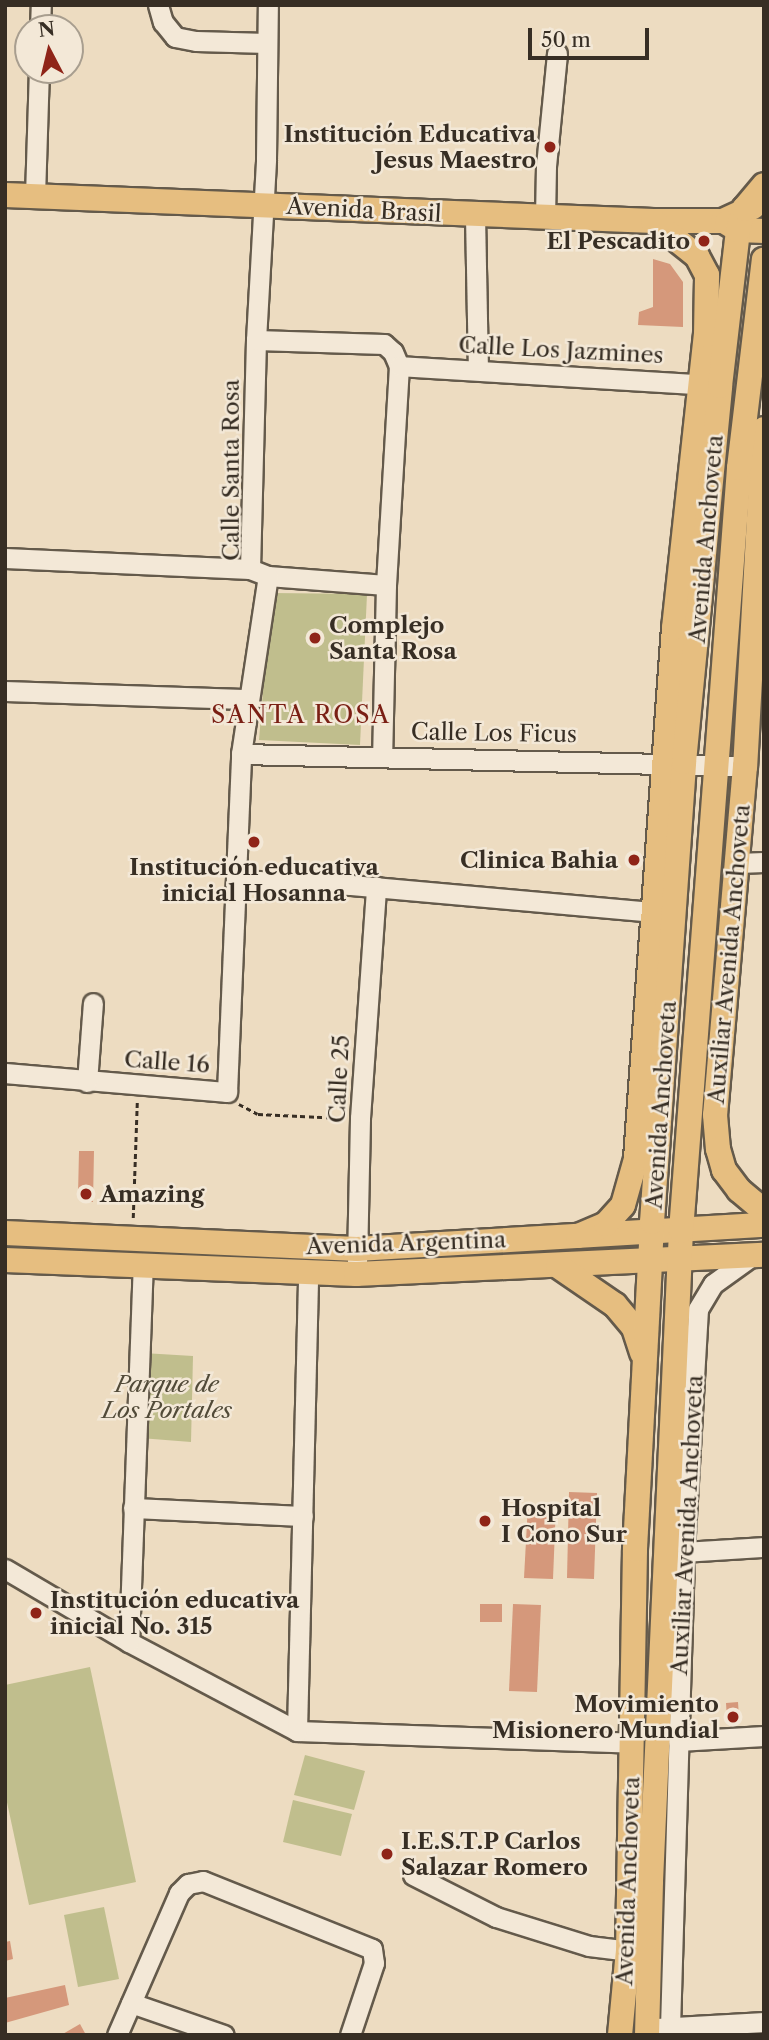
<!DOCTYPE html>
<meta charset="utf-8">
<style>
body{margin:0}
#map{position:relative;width:769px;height:2040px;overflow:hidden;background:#eddcc1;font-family:"Libre Caslon Text",serif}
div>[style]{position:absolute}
.green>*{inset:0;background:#c0be8d}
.building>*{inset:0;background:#d5987b}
.path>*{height:2.5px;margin-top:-1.25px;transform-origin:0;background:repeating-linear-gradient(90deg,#372e24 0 5px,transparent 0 8.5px)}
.roads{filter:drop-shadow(2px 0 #645a4b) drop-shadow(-2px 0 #645a4b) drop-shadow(0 2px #645a4b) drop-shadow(0 -2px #645a4b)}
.minor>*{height:19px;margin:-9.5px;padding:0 9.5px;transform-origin:9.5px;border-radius:9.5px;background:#f3e8d7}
.major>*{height:24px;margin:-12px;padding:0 12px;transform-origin:12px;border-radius:12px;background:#e6be80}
.dots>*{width:19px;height:19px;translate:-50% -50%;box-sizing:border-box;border:4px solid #f3e8d7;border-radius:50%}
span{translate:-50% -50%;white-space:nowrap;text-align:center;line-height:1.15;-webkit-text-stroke:5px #f3e8d7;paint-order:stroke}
.poi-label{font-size:23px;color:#372e24;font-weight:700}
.right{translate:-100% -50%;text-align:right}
.left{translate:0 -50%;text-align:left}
.street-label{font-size:23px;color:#372e24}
.park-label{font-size:23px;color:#524b39;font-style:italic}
.neighbourhood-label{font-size:24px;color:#7a1f14;letter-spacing:2px}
.frame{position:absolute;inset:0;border:7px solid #372e24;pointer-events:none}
.north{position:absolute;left:14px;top:14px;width:70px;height:70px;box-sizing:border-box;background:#f3e8d7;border:2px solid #a89e8f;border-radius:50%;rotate:353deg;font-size:19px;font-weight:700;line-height:28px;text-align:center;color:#372e24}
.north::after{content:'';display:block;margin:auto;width:24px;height:32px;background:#8f2418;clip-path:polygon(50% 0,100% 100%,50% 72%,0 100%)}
.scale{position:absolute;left:528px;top:28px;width:121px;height:32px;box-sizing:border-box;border:4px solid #372e24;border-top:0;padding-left:9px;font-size:21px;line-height:24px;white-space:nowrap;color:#372e24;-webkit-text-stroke:5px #f3e8d7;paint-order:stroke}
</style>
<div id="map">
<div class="green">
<i style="clip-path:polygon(271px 593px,367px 594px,360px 745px,259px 740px)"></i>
<i style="clip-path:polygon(143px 1353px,193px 1356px,191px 1442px,140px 1438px)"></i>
<i style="clip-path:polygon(90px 1667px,136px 1882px,29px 1905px,5px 1793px,5px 1685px)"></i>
<i style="clip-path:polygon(305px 1755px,365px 1771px,354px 1810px,294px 1795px)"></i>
<i style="clip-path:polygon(293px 1800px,352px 1814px,341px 1856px,283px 1842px)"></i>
<i style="clip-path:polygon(104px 1907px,119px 1979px,78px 1987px,64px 1915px)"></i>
</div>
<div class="building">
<i style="clip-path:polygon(653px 259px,670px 264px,683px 282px,683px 327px,638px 325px,639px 312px,653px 307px)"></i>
<i style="clip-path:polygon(79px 1151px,94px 1151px,93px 1202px,86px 1202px,85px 1195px,78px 1195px)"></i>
<i style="clip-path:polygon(569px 1492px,597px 1493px,594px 1579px,567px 1578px)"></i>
<i style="clip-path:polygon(528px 1504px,556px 1505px,553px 1579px,524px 1578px)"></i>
<i style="clip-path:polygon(480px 1604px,502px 1604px,502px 1622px,480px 1622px)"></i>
<i style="clip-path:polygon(513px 1604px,541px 1605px,537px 1692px,509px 1691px)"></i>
<i style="clip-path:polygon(738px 1702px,739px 1719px,727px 1720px,726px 1703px)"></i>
<i style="clip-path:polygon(10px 1941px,13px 1959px,5px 1961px,5px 1942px)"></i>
<i style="clip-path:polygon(65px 1985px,69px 2005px,5px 2023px,5px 1998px)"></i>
<i style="clip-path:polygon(80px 2024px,86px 2035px,61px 2035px)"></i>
</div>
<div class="path">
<i style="left:239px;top:1104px;width:21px;rotate:28deg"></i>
<i style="left:258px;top:1114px;width:84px;rotate:2.7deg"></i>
<i style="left:133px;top:1218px;width:116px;rotate:-88deg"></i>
</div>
<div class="roads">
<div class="minor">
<i style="left:158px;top:5px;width:18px;rotate:74deg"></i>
<i style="left:163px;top:22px;width:19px;rotate:51deg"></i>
<i style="left:175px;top:37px;width:21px;rotate:11deg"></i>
<i style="left:196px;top:41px;width:71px;rotate:1.6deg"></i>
<i style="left:40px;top:28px;width:23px;rotate:-88deg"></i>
<i style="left:35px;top:196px;width:126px;rotate:-88.2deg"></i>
<i style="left:475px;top:215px;width:155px;rotate:88.9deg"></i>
<i style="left:545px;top:218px;width:52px;rotate:-88.9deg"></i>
<i style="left:546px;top:166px;width:113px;rotate:-84.4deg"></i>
<i style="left:256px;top:340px;width:128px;rotate:1.8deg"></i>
<i style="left:384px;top:344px;width:12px;rotate:42deg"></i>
<i style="left:393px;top:352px;width:15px;rotate:67deg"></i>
<i style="left:399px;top:366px;width:219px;rotate:93.4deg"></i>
<i style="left:386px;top:585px;width:170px;rotate:91.3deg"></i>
<i style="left:399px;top:366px;width:315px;rotate:3.5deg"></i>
<i style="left:5px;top:558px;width:245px;rotate:2.6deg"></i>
<i style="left:268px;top:576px;width:118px;rotate:4.4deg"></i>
<i style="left:5px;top:691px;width:244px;rotate:1.9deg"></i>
<i style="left:241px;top:754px;width:504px;rotate:1.36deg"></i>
<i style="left:738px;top:863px;width:26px;rotate:-2deg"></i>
<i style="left:236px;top:880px;width:115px;rotate:2.5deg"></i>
<i style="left:351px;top:885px;width:316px;rotate:5.1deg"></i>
<i style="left:5px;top:1073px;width:223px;rotate:4.9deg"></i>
<i style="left:227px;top:1092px;width:338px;rotate:-87.6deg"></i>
<i style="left:241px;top:754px;width:180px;rotate:-81.4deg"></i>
<i style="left:268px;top:576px;width:19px;rotate:-159deg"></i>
<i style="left:250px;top:569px;width:229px;rotate:-88.5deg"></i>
<i style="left:256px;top:340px;width:181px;rotate:-86.8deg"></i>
<i style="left:266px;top:159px;width:154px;rotate:-89.3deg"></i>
<i style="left:87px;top:1082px;width:79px;rotate:-85.7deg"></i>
<i style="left:357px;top:1262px;width:144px;rotate:-88.8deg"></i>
<i style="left:360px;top:1118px;width:232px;rotate:-86deg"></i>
<i style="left:133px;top:1508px;width:170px;rotate:2.7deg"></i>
<i style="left:684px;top:1552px;width:80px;rotate:-3.6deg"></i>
<i style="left:5px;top:1569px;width:144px;rotate:30.5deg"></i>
<i style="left:129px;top:1642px;width:190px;rotate:27.9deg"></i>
<i style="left:297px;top:1731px;width:336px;rotate:2deg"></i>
<i style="left:129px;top:1642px;width:377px;rotate:-87.9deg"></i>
<i style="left:297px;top:1731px;width:459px;rotate:-88.6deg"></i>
<i style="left:678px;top:1741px;width:86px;rotate:-3.3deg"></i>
<i style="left:413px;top:1875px;width:93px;rotate:26.8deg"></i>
<i style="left:496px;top:1917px;width:97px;rotate:17.3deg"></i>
<i style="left:589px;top:1946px;width:39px;rotate:7deg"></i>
<i style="left:131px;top:2003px;width:98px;rotate:19deg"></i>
<i style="left:657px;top:2028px;width:107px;rotate:-3.2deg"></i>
<i style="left:670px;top:2028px;width:476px;rotate:-88.3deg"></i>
<i style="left:684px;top:1552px;width:243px;rotate:-86.7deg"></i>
<i style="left:698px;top:1309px;width:29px;rotate:-59deg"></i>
<i style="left:713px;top:1284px;width:48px;rotate:-35.7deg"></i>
<i style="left:117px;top:2035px;width:155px;rotate:-66.4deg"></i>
<i style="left:179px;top:1893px;width:13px;rotate:-45deg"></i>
<i style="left:188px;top:1884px;width:15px;rotate:-11deg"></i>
<i style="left:203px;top:1881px;width:182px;rotate:21.9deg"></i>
<i style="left:372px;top:1949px;width:14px;rotate:82deg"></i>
<i style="left:374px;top:1963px;width:76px;rotate:108.4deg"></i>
</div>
<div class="major">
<i style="left:5px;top:195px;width:649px;rotate:2.3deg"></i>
<i style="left:653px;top:221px;width:70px"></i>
<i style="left:723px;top:221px;width:33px;rotate:-25deg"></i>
<i style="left:727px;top:223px;width:13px;rotate:32deg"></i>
<i style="left:738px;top:230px;width:26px;rotate:2deg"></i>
<i style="left:764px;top:429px;width:338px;rotate:93.2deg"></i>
<i style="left:745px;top:766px;width:350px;rotate:94.9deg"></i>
<i style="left:715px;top:1115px;width:34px;rotate:85deg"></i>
<i style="left:718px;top:1149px;width:22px;rotate:74deg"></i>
<i style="left:724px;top:1170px;width:25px;rotate:53deg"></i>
<i style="left:739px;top:1190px;width:33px;rotate:40deg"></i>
<i style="left:5px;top:1233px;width:352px;rotate:2.6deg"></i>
<i style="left:357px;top:1249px;width:408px;rotate:-3.4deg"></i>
<i style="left:578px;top:1236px;width:30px;rotate:-23deg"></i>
<i style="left:606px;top:1224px;width:25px;rotate:-48deg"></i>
<i style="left:623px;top:1205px;width:48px;rotate:-74.2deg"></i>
<i style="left:636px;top:1159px;width:532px;rotate:-85.91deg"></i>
<i style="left:674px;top:628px;width:295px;rotate:-83.8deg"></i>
<i style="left:706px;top:335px;width:60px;rotate:-89deg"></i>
<i style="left:707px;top:275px;width:21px;rotate:-118deg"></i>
<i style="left:697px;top:256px;width:56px;rotate:-141.5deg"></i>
<i style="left:5px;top:1260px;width:351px;rotate:2.3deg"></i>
<i style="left:356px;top:1274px;width:408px;rotate:-2.7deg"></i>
<i style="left:558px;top:1266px;width:69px;rotate:34.4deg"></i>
<i style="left:615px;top:1305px;width:30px;rotate:50deg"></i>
<i style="left:634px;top:1328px;width:26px;rotate:72deg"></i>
<i style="left:620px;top:2035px;width:84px;rotate:-84.6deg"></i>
<i style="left:628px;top:1951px;width:402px;rotate:-89deg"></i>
<i style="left:635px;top:1549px;width:327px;rotate:-87deg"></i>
<i style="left:652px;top:1222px;width:461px;rotate:-86deg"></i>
<i style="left:684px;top:762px;width:378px;rotate:-84.5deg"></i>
<i style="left:720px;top:386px;width:157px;rotate:-83.4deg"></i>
<i style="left:738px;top:230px;width:22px;rotate:-74deg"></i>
<i style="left:744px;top:209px;width:31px;rotate:-50deg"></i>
<i style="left:647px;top:2035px;width:154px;rotate:-88.5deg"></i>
<i style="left:651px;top:1881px;width:651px;rotate:-87.36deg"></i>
<i style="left:681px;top:1231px;width:765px;rotate:-85.65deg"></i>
<i style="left:739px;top:468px;width:210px;rotate:-83.2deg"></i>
</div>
</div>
<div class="dots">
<i style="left:550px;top:147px;background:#8f2418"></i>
<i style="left:704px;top:241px;background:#8f2418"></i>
<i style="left:315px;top:638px;background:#8f2418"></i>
<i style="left:254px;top:842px;background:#8f2418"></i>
<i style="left:634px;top:860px;background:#8f2418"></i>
<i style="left:86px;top:1194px;background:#8f2418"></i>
<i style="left:485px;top:1521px;background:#8f2418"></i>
<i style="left:36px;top:1613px;background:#8f2418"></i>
<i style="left:733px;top:1717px;background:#8f2418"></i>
<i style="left:387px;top:1854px;background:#8f2418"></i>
</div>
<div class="poi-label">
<span class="right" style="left:536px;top:147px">Institución Educativa<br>Jesus Maestro</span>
<span class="right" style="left:690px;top:241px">El Pescadito</span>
<span class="left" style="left:329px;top:638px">Complejo<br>Santa Rosa</span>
<span class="right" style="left:618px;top:860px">Clinica Bahia</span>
<span style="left:254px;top:880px">Institución educativa<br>inicial Hosanna</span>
<span class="left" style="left:100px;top:1194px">Amazing</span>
<span class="left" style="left:501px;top:1521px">Hospital<br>I Cono Sur</span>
<span class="left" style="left:50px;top:1613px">Institución educativa<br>inicial No. 315</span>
<span class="right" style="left:719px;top:1717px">Movimiento<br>Misionero Mundial</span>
<span class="left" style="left:401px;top:1854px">I.E.S.T.P Carlos<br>Salazar Romero</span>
</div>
<div class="street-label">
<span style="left:364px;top:210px;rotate:3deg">Avenida Brasil</span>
<span style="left:561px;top:350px;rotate:3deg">Calle Los Jazmines</span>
<span style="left:231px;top:470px;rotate:-90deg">Calle Santa Rosa</span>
<span style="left:706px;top:539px;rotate:-85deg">Avenida Anchoveta</span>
<span style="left:494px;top:733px;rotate:1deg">Calle Los Ficus</span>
<span style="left:729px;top:954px;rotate:-85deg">Auxiliar Avenida Anchoveta</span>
<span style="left:167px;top:1062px;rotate:4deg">Calle 16</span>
<span style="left:339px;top:1079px;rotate:-87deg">Calle 25</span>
<span style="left:661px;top:1105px;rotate:-86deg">Avenida Anchoveta</span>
<span style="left:406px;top:1243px;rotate:-2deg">Avenida Argentina</span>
<span style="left:687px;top:1525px;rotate:-87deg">Auxiliar Avenida Anchoveta</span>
<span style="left:628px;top:1881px;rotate:-88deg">Avenida Anchoveta</span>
</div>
<div class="park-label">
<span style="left:167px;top:1397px">Parque de<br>Los Portales</span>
</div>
<div class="neighbourhood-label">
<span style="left:301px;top:715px">SANTA ROSA</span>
</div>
<div class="frame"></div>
<div class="north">N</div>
<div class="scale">50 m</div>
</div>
